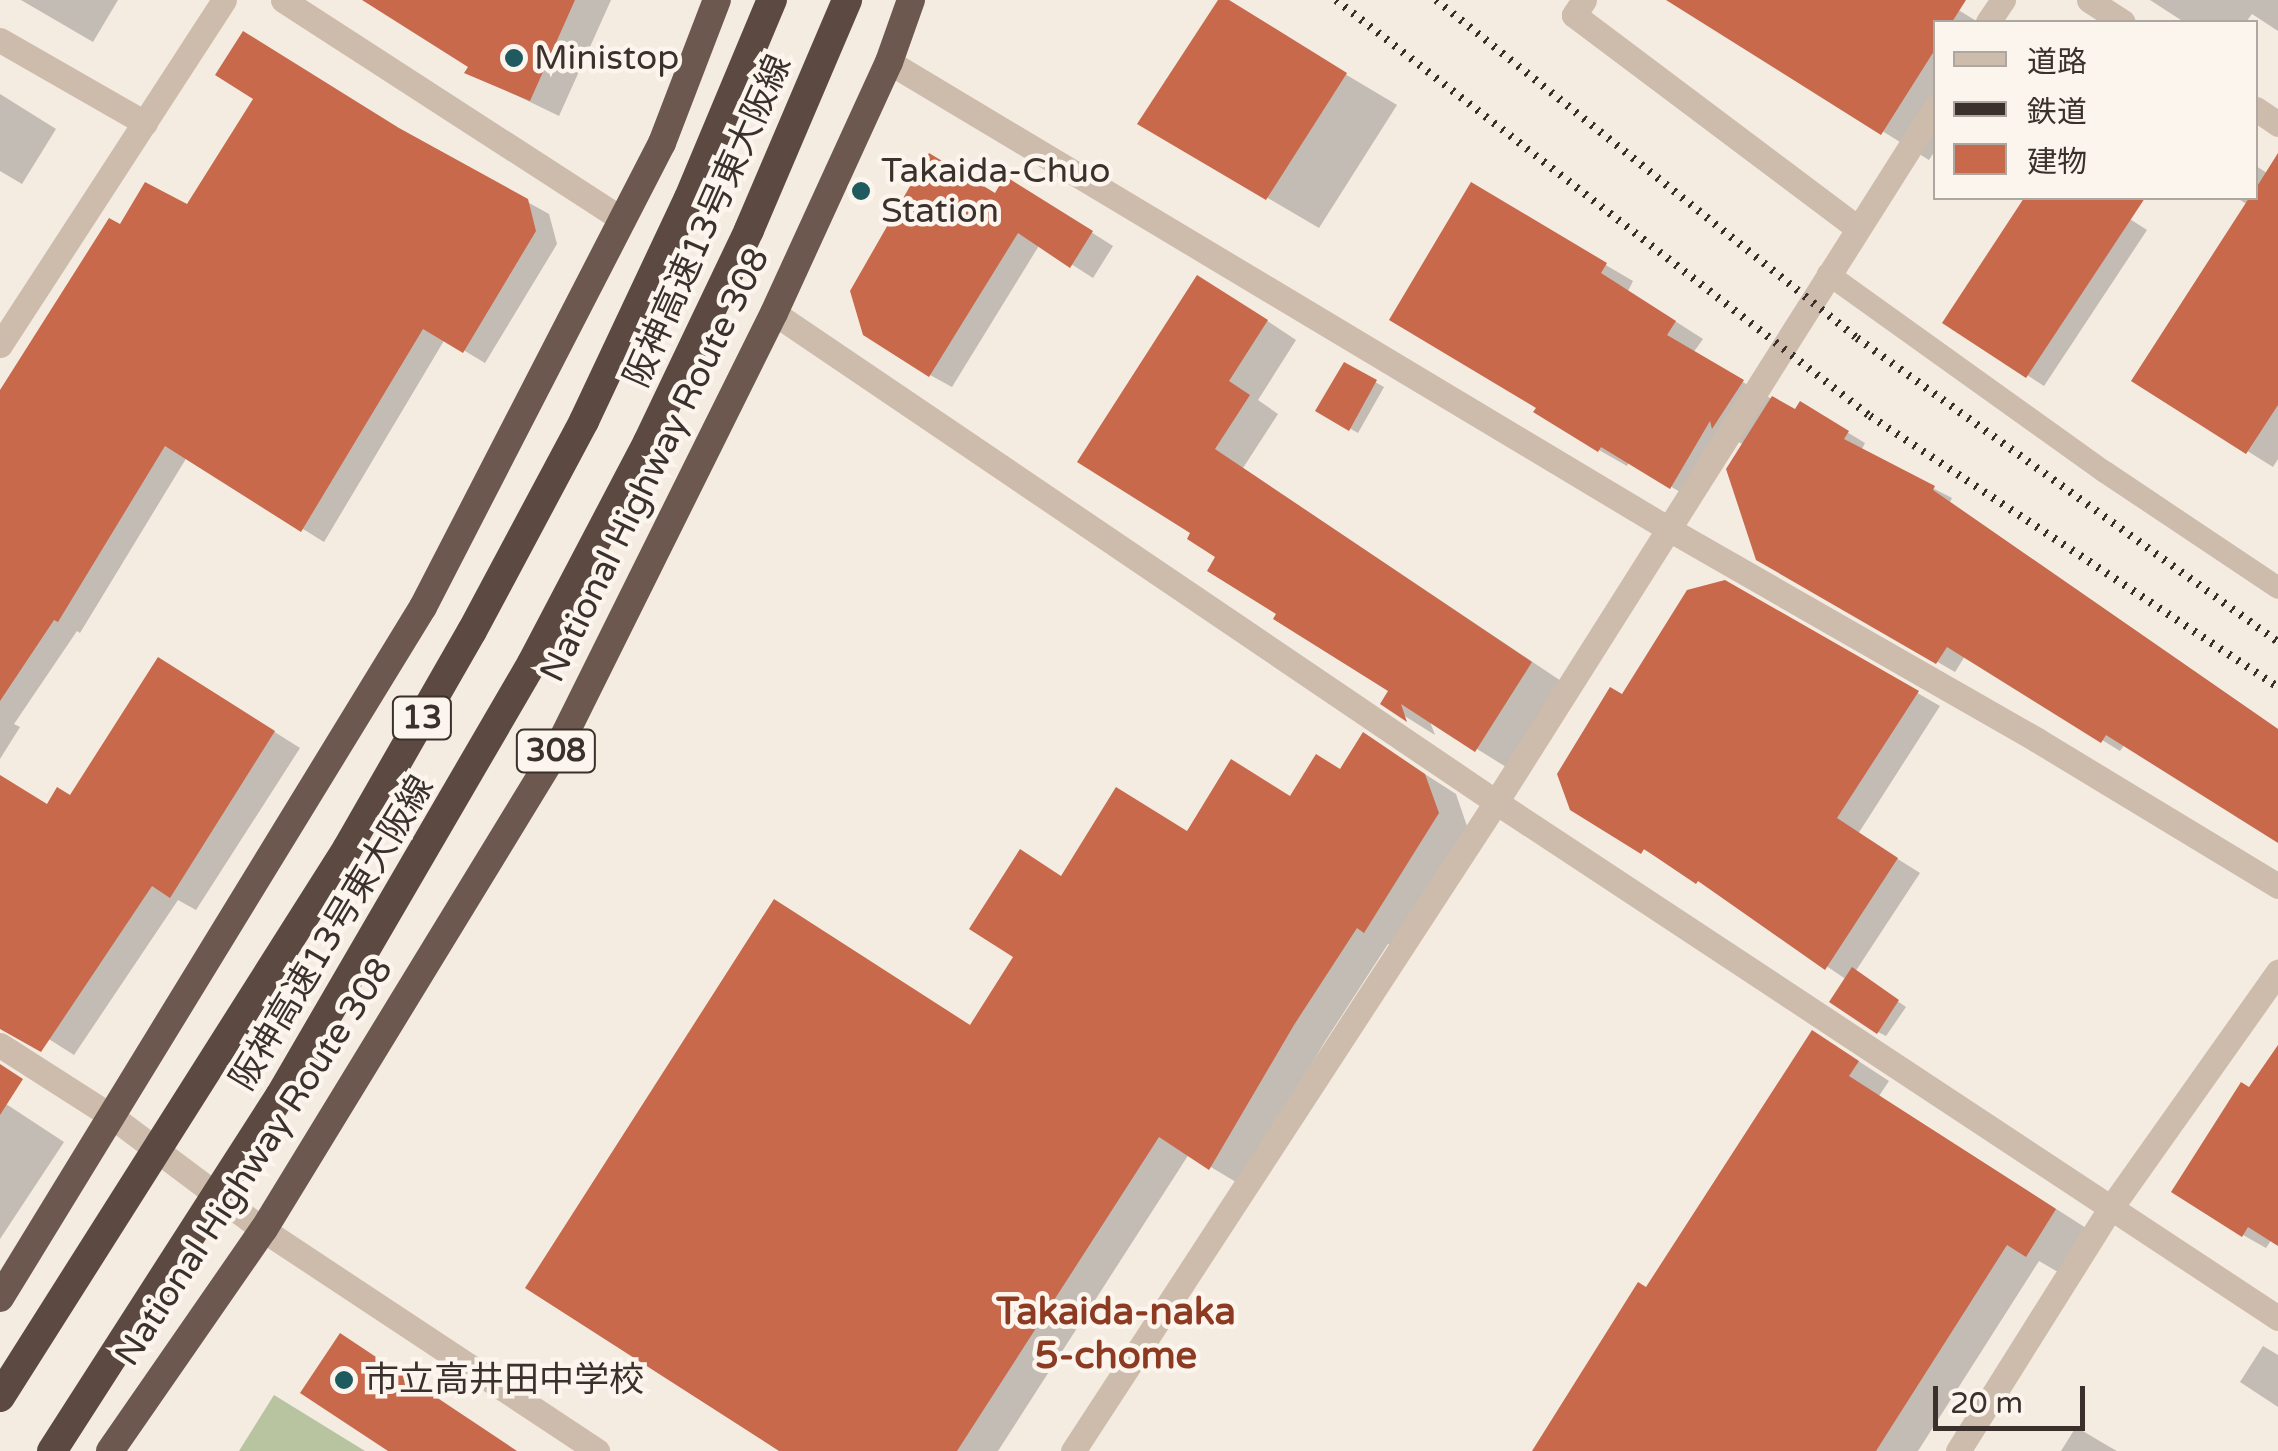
<!DOCTYPE html>
<meta charset="utf-8">
<style>
body{margin:0}
#map{position:relative;width:2278px;height:1451px;overflow:hidden;background:#f4ebe1;font-family:"Varela Round","Noto Sans JP",sans-serif}
div>[style]{position:absolute}
.green>*{inset:0;background:#b8c4a0}
.shadow>*{inset:0;background:#0003}
.building>*{inset:0;background:#c8694b}
.service>*{height:22px;margin:-11px;padding:0 11px;transform-origin:11px;border-radius:11px;background:#cdbbac}
.minor>*{height:25px;margin:-12.5px;padding:0 12.5px;transform-origin:12.5px;border-radius:12.5px;background:#cdbbac}
.trunk>*{height:28px;margin:-14px;padding:0 14px;transform-origin:14px;border-radius:14px;background:#6c584f}
.rail>*{height:8px;margin-top:-4px;transform-origin:0;background:repeating-linear-gradient(90deg,#3b302b 0 2.5px,transparent 0 10.5px)}
.motorway-bridge>*{height:30px;margin:-15px;padding:0 15px;transform-origin:15px;border-radius:15px;background:#5c4a42}
.dots>*{width:28px;height:28px;translate:-50% -50%;box-sizing:border-box;border:5px solid #fbf5ee;border-radius:50%}
span{translate:-50% -50%;white-space:nowrap;text-align:center;line-height:1.15;-webkit-text-stroke:9px #fbf5ee;paint-order:stroke}
.shield-label span{padding:2px 8px;background:#fbf5ee;border:2px solid;border-radius:8px;-webkit-text-stroke-width:0}
.shield-label{font-size:32px;color:#3b302b;font-weight:700}
.poi-label{font-size:35px;color:#3b302b}
.left{translate:0 -50%;text-align:left}
.street-label{font-size:35px;color:#3b302b}
.neighbourhood-label{font-size:38px;color:#8c3b22;font-weight:700}
.legend{position:absolute;left:1933px;top:20px;width:325px;height:180px;box-sizing:border-box;background:#fbf5ee;border:2px solid #aea6a0;margin:0;padding:12px 18px;list-style:none;font-size:30px;color:#3b302b}
.legend li{display:flex;align-items:center;gap:20px;height:50px}
.legend b{width:50px;border:2px solid #aea6a0}
.scale{position:absolute;left:1933px;top:1386px;width:152px;height:45px;box-sizing:border-box;border:5px solid #3b302b;border-top:0;padding-left:12px;font-size:30px;line-height:35px;white-space:nowrap;color:#3b302b;-webkit-text-stroke:8px #fbf5ee;paint-order:stroke}
</style>
<div id="map">
<div class="green">
<i style="clip-path:polygon(274px 1395px,365px 1451px,239px 1451px)"></i>
</div>
<div class="shadow">
<i style="clip-path:polygon(21px 0,118px 0,93px 42px)"></i>
<i style="clip-path:polygon(367px 0,611px 0,559px 116px,468px 72px,472px 66px)"></i>
<i style="clip-path:polygon(1221px 0,1397px 105px,1319px 228px,1140px 123px)"></i>
<i style="clip-path:polygon(1671px 0,1942px 0,1978px 22px,1936px 22px,1936px 149px,1929px 160px)"></i>
<i style="clip-path:polygon(2150px 0,2278px 0,2278px 31px,2252px 14px,2246px 22px,2184px 22px)"></i>
<i style="clip-path:polygon(0 94px,56px 129px,22px 184px,0 171px)"></i>
<i style="clip-path:polygon(412px 138px,549px 214px,557px 244px,485px 363px,445px 339px,324px 542px,187px 457px,80px 633px,77px 631px,14px 724px,20px 727px,0 759px,0 395px,121px 228px)"></i>
<i style="clip-path:polygon(2256px 166px,2278px 180px,2278px 459px,2273px 467px,2134px 380px,2248px 205px,2237px 198px,2256px 198px)"></i>
<i style="clip-path:polygon(1471px 186px,1633px 281px,1628px 291px,1703px 339px,1693px 353px,1796px 413px,1801px 404px,1865px 443px,1861px 451px,1952px 498px,1950px 502px,2278px 729px,2278px 839px,2125px 744px,2120px 751px,1965px 656px,1955px 672px,1758px 558px,1744px 445px,1735px 440px,1699px 503px,1629px 462px,1627px 466px,1599px 450px,1539px 407px)"></i>
<i style="clip-path:polygon(1028px 192px,1113px 246px,1093px 278px,1040px 244px,952px 387px,930px 375px,996px 196px)"></i>
<i style="clip-path:polygon(2027px 198px,2097px 198px,2147px 230px,2044px 386px,1945px 322px)"></i>
<i style="clip-path:polygon(1228px 295px,1296px 340px,1258px 400px,1278px 414px,1243px 468px,1561px 681px,1506px 767px,1429px 719px,1435px 735px,1384px 703px,1392px 690px,1279px 614px,1219px 557px,1190px 538px)"></i>
<i style="clip-path:polygon(1345px 365px,1384px 387px,1358px 433px,1319px 411px)"></i>
<i style="clip-path:polygon(1724px 582px,1940px 706px,1858px 834px,1920px 873px,1855px 972px,1906px 1007px,1886px 1036px,1878px 1032px,1847px 980px,1721px 894px,1572px 808px,1623px 697px)"></i>
<i style="clip-path:polygon(184px 675px,300px 748px,196px 910px,178px 900px,74px 1055px,0 1008px,0 778px,48px 807px,71px 798px)"></i>
<i style="clip-path:polygon(1364px 735px,1456px 794px,1469px 832px,1395px 948px,1388px 944px,1324px 1043px,1241px 1185px,1189px 1154px,998px 1451px,783px 1451px,972px 1027px,1063px 878px,1290px 797px,1341px 772px)"></i>
<i style="clip-path:polygon(2278px 1050px,2278px 1243px,2272px 1239px,2266px 1248px,2243px 1235px,2250px 1090px)"></i>
<i style="clip-path:polygon(1843px 1051px,1889px 1081px,1879px 1096px,2086px 1228px,2058px 1272px,2039px 1261px,1918px 1451px,1536px 1451px,1647px 1290px)"></i>
<i style="clip-path:polygon(0 1100px,64px 1142px,0 1239px)"></i>
<i style="clip-path:polygon(2263px 1346px,2278px 1355px,2278px 1407px,2240px 1382px)"></i>
<i style="clip-path:polygon(2076px 1427px,2108px 1446px,2117px 1451px,2061px 1451px)"></i>
</div>
<div class="building">
<i style="clip-path:polygon(362px 0,575px 0,530px 101px,464px 73px,468px 67px)"></i>
<i style="clip-path:polygon(1218px 0,1229px 0,1347px 73px,1266px 200px,1137px 124px)"></i>
<i style="clip-path:polygon(1666px 0,1966px 0,1952px 22px,1936px 22px,1936px 48px,1881px 135px)"></i>
<i style="clip-path:polygon(243px 31px,399px 128px,528px 199px,536px 231px,463px 353px,423px 329px,301px 532px,165px 446px,58px 622px,54px 620px,0 701px,0 390px,109px 218px,120px 224px,145px 182px,187px 204px,253px 99px,215px 75px)"></i>
<i style="clip-path:polygon(929px 153px,995px 193px,1005px 176px,1093px 231px,1070px 268px,1018px 233px,929px 377px,863px 335px,850px 291px)"></i>
<i style="clip-path:polygon(2278px 153px,2278px 405px,2246px 454px,2131px 381px,2249px 198px,2256px 198px,2256px 188px)"></i>
<i style="clip-path:polygon(1471px 182px,1607px 263px,1601px 273px,1676px 321px,1667px 335px,1744px 380px,1712px 429px,1710px 421px,1670px 489px,1601px 447px,1598px 452px,1533px 412px,1536px 408px,1389px 320px)"></i>
<i style="clip-path:polygon(2024px 198px,2145px 198px,2026px 378px,1942px 323px)"></i>
<i style="clip-path:polygon(1197px 275px,1268px 320px,1229px 381px,1250px 395px,1215px 449px,1532px 662px,1475px 752px,1401px 704px,1407px 722px,1380px 704px,1388px 691px,1273px 619px,1276px 614px,1207px 571px,1215px 557px,1187px 539px,1190px 533px,1077px 462px)"></i>
<i style="clip-path:polygon(1344px 362px,1377px 380px,1349px 431px,1315px 411px)"></i>
<i style="clip-path:polygon(1772px 396px,1795px 409px,1800px 401px,1849px 431px,1844px 439px,1935px 486px,1933px 490px,2278px 729px,2278px 843px,2106px 735px,2101px 743px,1947px 647px,1936px 664px,1756px 560px,1726px 469px)"></i>
<i style="clip-path:polygon(1725px 580px,1919px 691px,1837px 818px,1898px 858px,1825px 970px,1698px 881px,1696px 884px,1644px 849px,1641px 854px,1570px 810px,1557px 774px,1610px 687px,1622px 694px,1687px 590px)"></i>
<i style="clip-path:polygon(158px 657px,275px 731px,170px 898px,152px 886px,41px 1052px,0 1029px,0 775px,47px 804px,57px 787px,70px 795px)"></i>
<i style="clip-path:polygon(1363px 732px,1425px 774px,1439px 813px,1364px 933px,1357px 928px,1294px 1025px,1209px 1170px,1159px 1137px,957px 1451px,779px 1451px,525px 1288px,774px 899px,970px 1025px,1013px 957px,969px 929px,1020px 849px,1061px 876px,1116px 787px,1187px 831px,1231px 759px,1290px 796px,1316px 754px,1340px 769px)"></i>
<i style="clip-path:polygon(1852px 967px,1899px 1000px,1877px 1034px,1829px 1002px)"></i>
<i style="clip-path:polygon(1812px 1030px,1859px 1061px,1849px 1076px,2056px 1209px,2026px 1257px,2007px 1245px,1876px 1451px,1532px 1451px,1638px 1282px,1646px 1287px)"></i>
<i style="clip-path:polygon(2278px 1045px,2278px 1246px,2248px 1227px,2242px 1237px,2171px 1192px,2241px 1082px,2249px 1087px)"></i>
<i style="clip-path:polygon(0 1064px,23px 1079px,0 1115px)"></i>
<i style="clip-path:polygon(340px 1333px,517px 1451px,388px 1451px,300px 1393px)"></i>
</div>
<div class="service">
<i style="left:1828px;top:274px;width:340px;rotate:35.6deg"></i>
<i style="left:2105px;top:472px;width:208px;rotate:33.8deg"></i>
</div>
<div class="minor">
<i style="left:283px;top:0;width:405px;rotate:32.9deg"></i>
<i style="left:1584px;top:0;width:18px;rotate:124deg"></i>
<i style="left:1574px;top:15px;width:355px;rotate:36.9deg"></i>
<i style="left:2089px;top:0;width:40px;rotate:32.9deg"></i>
<i style="left:1988px;top:22px;width:27px;rotate:-56deg"></i>
<i style="left:0;top:40px;width:167px;rotate:29.8deg"></i>
<i style="left:889px;top:62px;width:907px;rotate:30.92deg"></i>
<i style="left:1667px;top:528px;width:426px;rotate:29.8deg"></i>
<i style="left:2037px;top:740px;width:282px;rotate:31.2deg"></i>
<i style="left:2256px;top:109px;width:27px;rotate:34deg"></i>
<i style="left:774px;top:313px;width:872px;rotate:34.11deg"></i>
<i style="left:1496px;top:802px;width:937px;rotate:33.42deg"></i>
<i style="left:0;top:345px;width:411px;rotate:-57deg"></i>
<i style="left:0;top:1045px;width:135px;rotate:32.6deg"></i>
<i style="left:114px;top:1118px;width:185px;rotate:36.9deg"></i>
<i style="left:262px;top:1229px;width:402px;rotate:33.5deg"></i>
<i style="left:1073px;top:1451px;width:775px;rotate:-56.9deg"></i>
<i style="left:1496px;top:802px;width:823px;rotate:-57.7deg"></i>
<i style="left:1958px;top:1451px;width:286px;rotate:-57.9deg"></i>
<i style="left:2110px;top:1209px;width:291px;rotate:-54.7deg"></i>
</div>
<div class="trunk">
<i style="left:0;top:1298px;width:810px;rotate:-58.53deg"></i>
<i style="left:423px;top:607px;width:522px;rotate:-62.75deg"></i>
<i style="left:662px;top:143px;width:153px;rotate:-69deg"></i>
<i style="left:110px;top:1451px;width:270px;rotate:-55.3deg"></i>
<i style="left:264px;top:1229px;width:566px;rotate:-58.58deg"></i>
<i style="left:559px;top:746px;width:483px;rotate:-63.6deg"></i>
<i style="left:774px;top:313px;width:276px;rotate:-65.4deg"></i>
<i style="left:889px;top:62px;width:66px;rotate:-70.5deg"></i>
</div>
<div class="rail">
<i style="left:1336px;top:0;width:677px;rotate:37.92deg"></i>
<i style="left:1870px;top:416px;width:490px;rotate:33.6deg"></i>
<i style="left:1436px;top:0;width:540px;rotate:38.76deg"></i>
<i style="left:1857px;top:338px;width:519px;rotate:35.83deg"></i>
</div>
<div class="motorway-bridge">
<i style="left:0;top:1397px;width:649px;rotate:-57.66deg"></i>
<i style="left:347px;top:849px;width:251px;rotate:-60.2deg"></i>
<i style="left:472px;top:631px;width:238px;rotate:-61.9deg"></i>
<i style="left:584px;top:421px;width:246px;rotate:-64.8deg"></i>
<i style="left:689px;top:198px;width:215px;rotate:-67.3deg"></i>
<i style="left:52px;top:1451px;width:422px;rotate:-57.3deg"></i>
<i style="left:280px;top:1096px;width:501px;rotate:-59.8deg"></i>
<i style="left:532px;top:663px;width:250px;rotate:-62.3deg"></i>
<i style="left:648px;top:442px;width:235px;rotate:-64.5deg"></i>
<i style="left:749px;top:230px;width:250px;rotate:-66.9deg"></i>
</div>
<div class="dots">
<i style="left:514px;top:58px;background:#1f5a5e"></i>
<i style="left:861px;top:191px;background:#1f5a5e"></i>
<i style="left:344px;top:1380px;background:#1f5a5e"></i>
</div>
<div class="shield-label">
<span style="left:422px;top:718px">13</span>
<span style="left:556px;top:751px">308</span>
</div>
<div class="poi-label">
<span class="left" style="left:534px;top:58px">Ministop</span>
<span class="left" style="left:881px;top:191px">Takaida-Chuo<br>Station</span>
<span class="left" style="left:364px;top:1380px">市立高井田中学校</span>
</div>
<div class="street-label">
<span style="left:708px;top:221px;rotate:-66deg">阪神高速13号東大阪線</span>
<span style="left:655px;top:465px;rotate:-64deg">National Highway Route 308</span>
<span style="left:332px;top:933px;rotate:-59deg">阪神高速13号東大阪線</span>
<span style="left:254px;top:1162px;rotate:-57deg">National Highway Route 308</span>
</div>
<div class="neighbourhood-label">
<span style="left:1116px;top:1335px">Takaida-naka<br>5-chome</span>
</div>
<ul class="legend">
<li><b style="height:12px;background:#cdbbac"></b>道路</li>
<li><b style="height:12px;background:#3b302b"></b>鉄道</li>
<li><b style="height:28px;background:#c8694b"></b>建物</li>
</ul>
<div class="scale">20 m</div>
</div>
